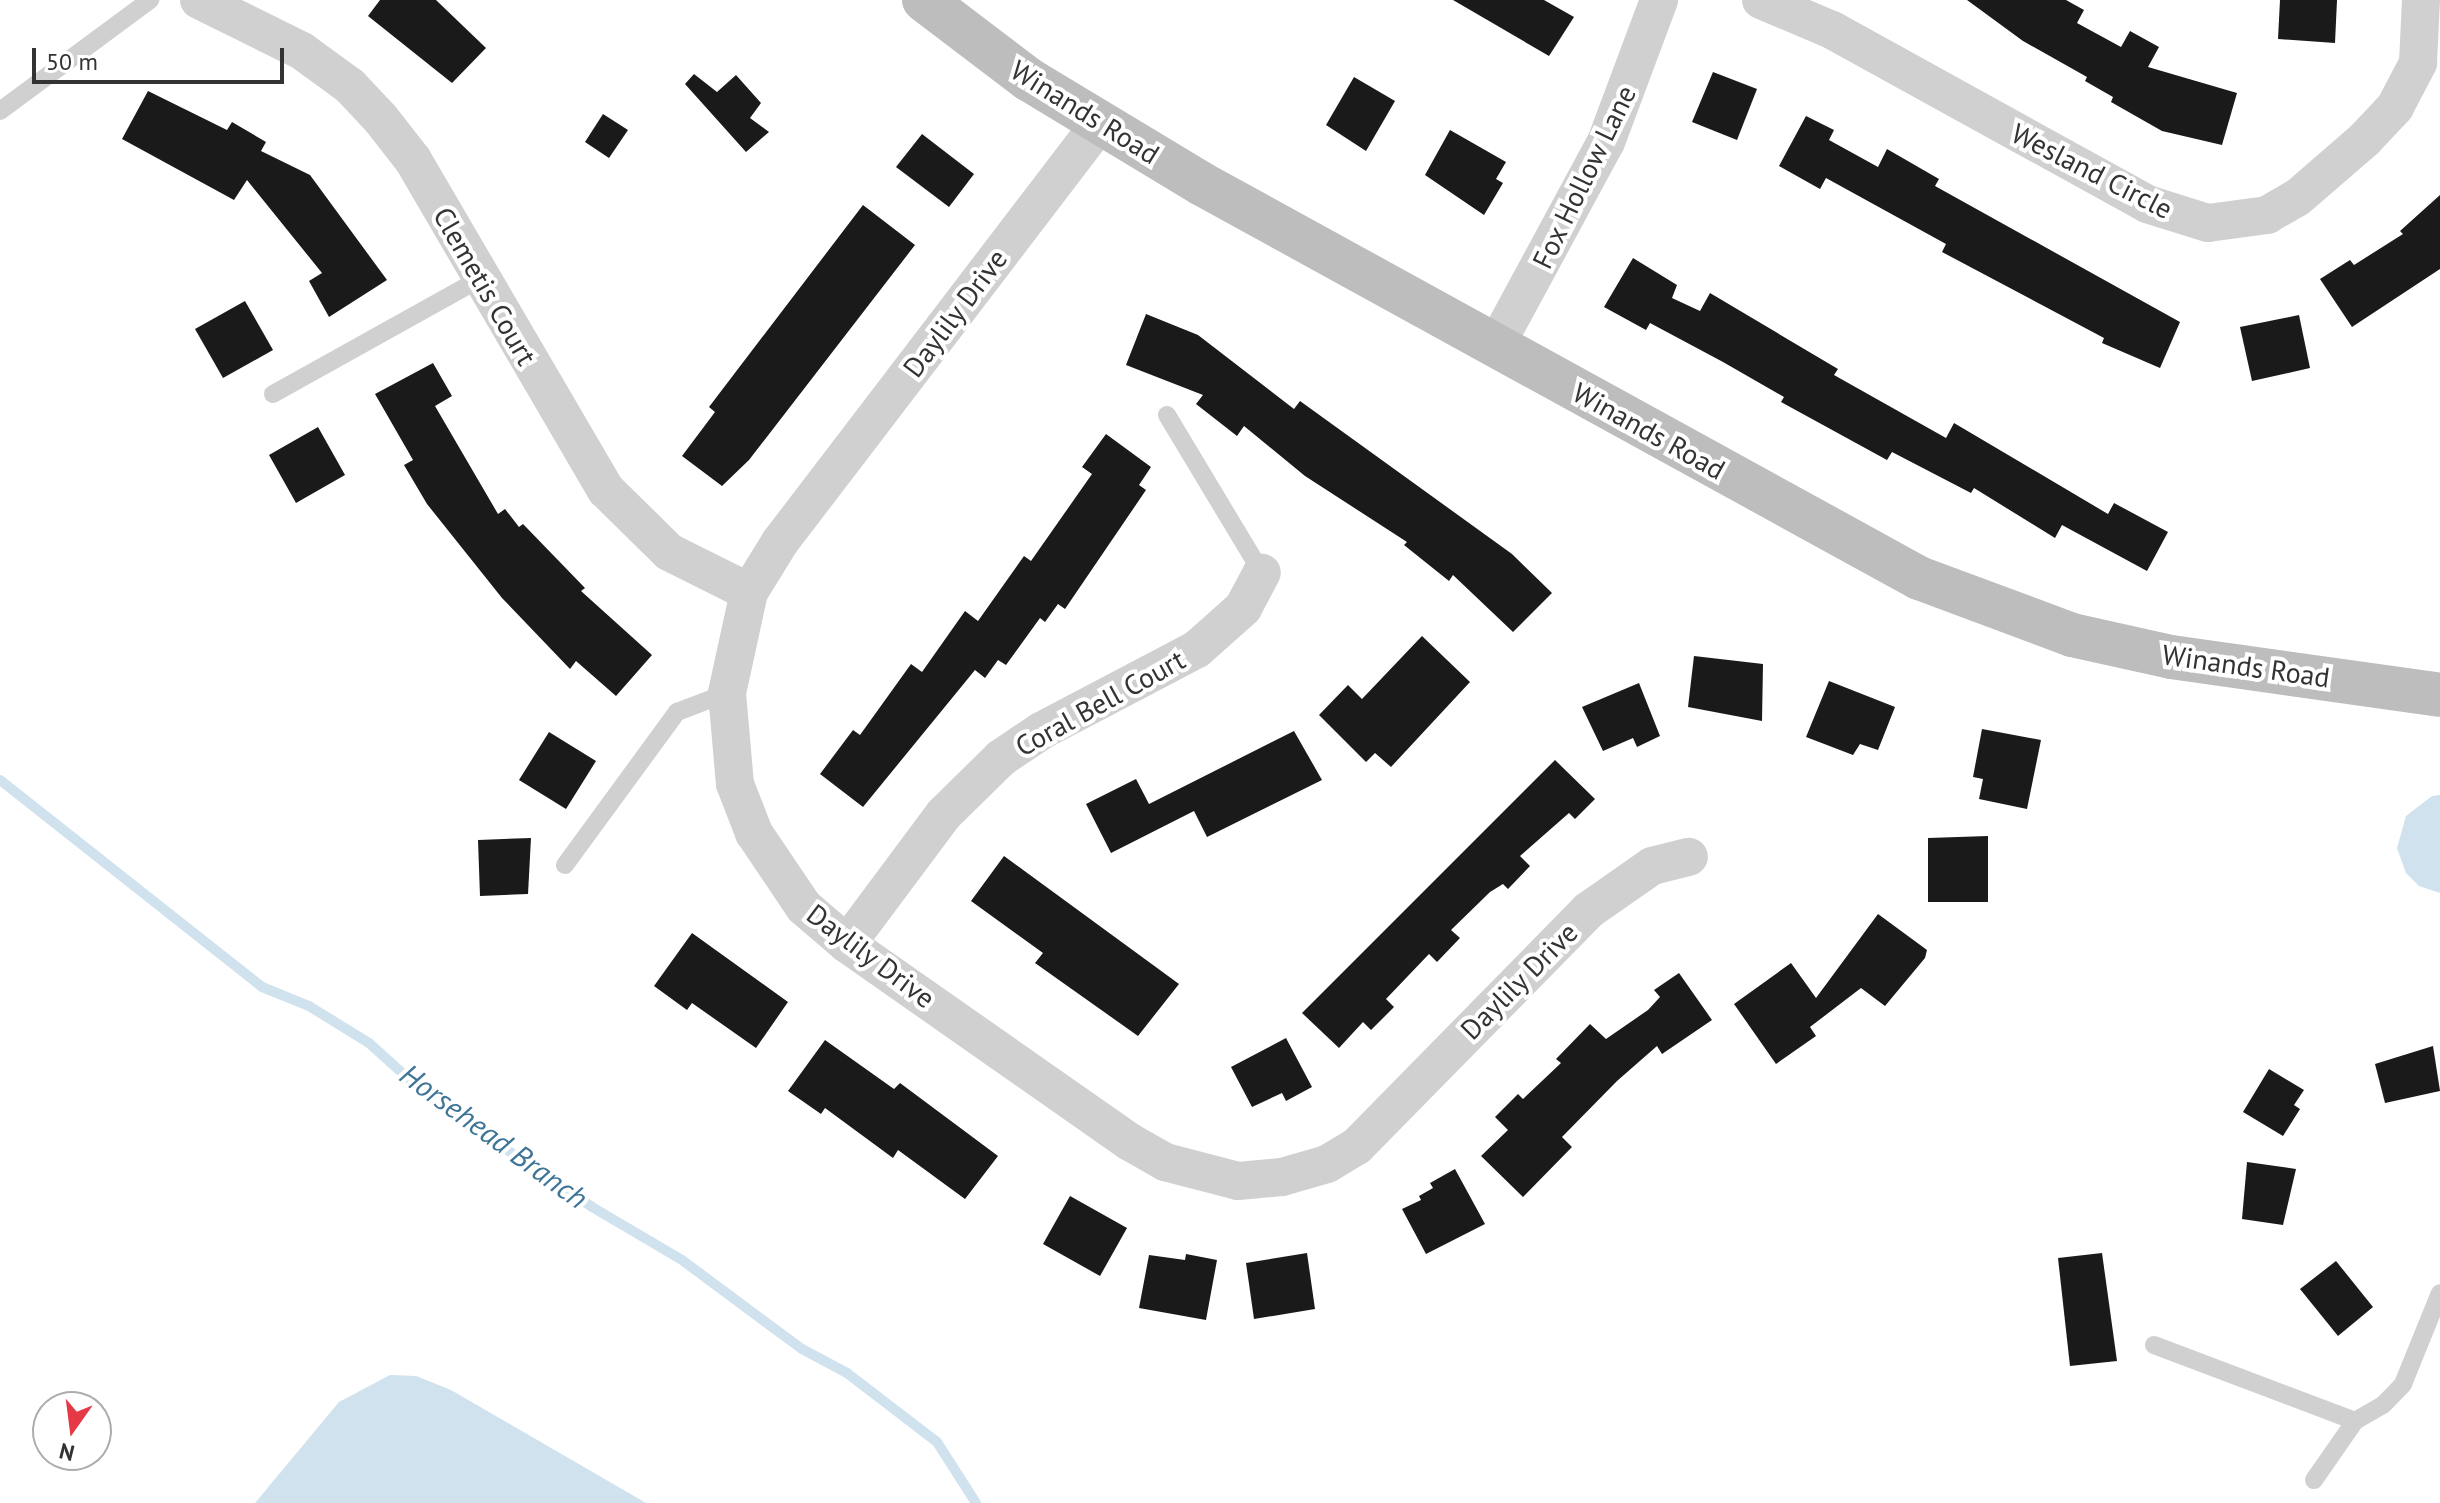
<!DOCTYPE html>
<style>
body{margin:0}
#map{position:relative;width:2440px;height:1503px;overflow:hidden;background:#fff;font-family:"PT Sans",sans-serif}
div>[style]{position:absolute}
.water>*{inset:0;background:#cfe2ee}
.stream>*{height:10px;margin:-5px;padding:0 5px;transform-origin:5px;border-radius:5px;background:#cfe2ee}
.building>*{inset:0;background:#1a1a1a}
.lane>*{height:18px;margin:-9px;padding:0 9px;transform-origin:9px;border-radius:9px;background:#d0d0d0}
.street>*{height:38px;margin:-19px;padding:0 19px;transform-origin:19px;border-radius:19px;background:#d0d0d0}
.secondary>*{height:44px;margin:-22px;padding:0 22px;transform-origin:22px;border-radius:22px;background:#bdbdbd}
span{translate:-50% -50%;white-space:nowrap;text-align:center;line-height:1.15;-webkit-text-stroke:8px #fff;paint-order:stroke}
.street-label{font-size:28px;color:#333}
.water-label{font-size:30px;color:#3f7597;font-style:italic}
.north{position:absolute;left:32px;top:1391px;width:80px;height:80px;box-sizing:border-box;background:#fff;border:2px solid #adadad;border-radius:50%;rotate:194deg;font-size:22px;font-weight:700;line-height:32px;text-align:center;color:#333}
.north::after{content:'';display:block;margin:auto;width:28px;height:36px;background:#e63946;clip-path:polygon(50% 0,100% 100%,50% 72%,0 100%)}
.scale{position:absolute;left:32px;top:48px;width:252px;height:36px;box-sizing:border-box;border:4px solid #333;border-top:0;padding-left:10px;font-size:24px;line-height:28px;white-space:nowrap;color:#333;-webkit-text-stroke:6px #fff;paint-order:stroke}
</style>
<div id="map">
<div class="water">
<i style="clip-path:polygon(2440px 795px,2440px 893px,2419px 886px,2406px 873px,2397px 848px,2406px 816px,2432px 796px)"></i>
<i style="clip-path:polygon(390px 1375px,416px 1376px,451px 1390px,646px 1503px,255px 1503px,339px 1402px)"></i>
</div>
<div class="stream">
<i style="left:0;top:780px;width:334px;rotate:38.3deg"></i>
<i style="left:262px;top:987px;width:51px;rotate:22deg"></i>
<i style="left:309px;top:1006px;width:70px;rotate:31.7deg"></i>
<i style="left:369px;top:1043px;width:82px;rotate:42deg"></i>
<i style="left:430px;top:1098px;width:195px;rotate:33.9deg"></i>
<i style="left:592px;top:1207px;width:104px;rotate:30.5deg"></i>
<i style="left:682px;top:1260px;width:149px;rotate:36.6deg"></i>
<i style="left:802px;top:1349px;width:51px;rotate:28.1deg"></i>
<i style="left:847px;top:1373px;width:113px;rotate:37.5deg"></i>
<i style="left:937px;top:1442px;width:72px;rotate:57.4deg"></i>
</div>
<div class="building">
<i style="clip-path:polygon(380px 0,436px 0,486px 48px,452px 83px,368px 16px)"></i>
<i style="clip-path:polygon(1453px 0,1544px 0,1574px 17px,1549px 56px)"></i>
<i style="clip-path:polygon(1967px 0,2066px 0,2084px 10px,2077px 23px,2121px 47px,2130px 31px,2159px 47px,2148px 67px,2237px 93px,2222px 145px,2162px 131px,2111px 102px,2113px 97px,2085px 81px,2087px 77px,2023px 41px)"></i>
<i style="clip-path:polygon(2280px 0,2337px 0,2335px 43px,2278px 39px)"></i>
<i style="clip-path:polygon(1713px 72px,1757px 89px,1737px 140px,1692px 122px)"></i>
<i style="clip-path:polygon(694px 74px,717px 92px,736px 75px,761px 103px,750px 118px,769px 132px,746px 152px,685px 84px)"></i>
<i style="clip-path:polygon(1354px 77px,1395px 101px,1366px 151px,1326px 125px)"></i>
<i style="clip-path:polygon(148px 91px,227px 130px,232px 122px,266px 142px,261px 151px,310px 175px,387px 280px,329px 317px,309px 281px,322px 273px,247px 180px,234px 200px,122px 139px)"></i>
<i style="clip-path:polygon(603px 114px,628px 130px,609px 158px,585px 142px)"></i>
<i style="clip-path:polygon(1806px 116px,1834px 130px,1829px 140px,1878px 167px,1887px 149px,1939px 179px,1935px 186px,2180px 322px,2160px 368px,2102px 343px,2104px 338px,1942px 252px,1946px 244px,1826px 178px,1820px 189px,1779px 166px)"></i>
<i style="clip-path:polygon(1450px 130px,1506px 162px,1496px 179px,1503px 183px,1484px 215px,1425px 175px)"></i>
<i style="clip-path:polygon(922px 134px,974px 174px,949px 207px,896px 167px)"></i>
<i style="clip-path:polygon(2440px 195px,2440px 269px,2352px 327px,2320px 279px,2350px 260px,2354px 265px,2403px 234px,2400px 231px)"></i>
<i style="clip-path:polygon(863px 205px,915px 245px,749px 460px,722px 486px,682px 456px,715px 412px,709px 407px)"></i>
<i style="clip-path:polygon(1633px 258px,1677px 285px,1672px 298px,1700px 311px,1710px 293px,1838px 369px,1834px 375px,1946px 438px,1954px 423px,2108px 514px,2114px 503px,2168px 532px,2147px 571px,2062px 525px,2055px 538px,1974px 488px,1971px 493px,1892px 452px,1887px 460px,1781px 402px,1784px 397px,1723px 362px,1650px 323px,1646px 330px,1604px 307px)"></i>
<i style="clip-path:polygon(245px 301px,273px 350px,223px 378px,195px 329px)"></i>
<i style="clip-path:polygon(1146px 314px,1198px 335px,1294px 409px,1300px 401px,1512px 554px,1552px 593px,1513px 632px,1453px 575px,1449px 581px,1404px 545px,1407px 542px,1305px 476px,1244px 426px,1237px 436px,1196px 404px,1203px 395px,1126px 365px)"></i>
<i style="clip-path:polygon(2299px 315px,2310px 368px,2252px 381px,2240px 327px)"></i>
<i style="clip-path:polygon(433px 363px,452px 396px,435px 406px,498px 514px,505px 509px,519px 527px,523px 524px,585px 588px,581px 591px,652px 655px,616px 696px,576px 661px,570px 669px,502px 598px,427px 504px,404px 465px,413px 460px,375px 394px)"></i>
<i style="clip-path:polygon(318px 427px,345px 475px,296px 503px,269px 455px)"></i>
<i style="clip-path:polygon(1106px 434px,1151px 467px,1139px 485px,1146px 490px,1065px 609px,1058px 604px,1045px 622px,1040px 618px,1006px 665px,998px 660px,985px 678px,975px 670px,863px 807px,820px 774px,853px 730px,860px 735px,911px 664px,922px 672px,965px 611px,978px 621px,1024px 556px,1031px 561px,1092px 474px,1082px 467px)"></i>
<i style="clip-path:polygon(1422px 636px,1470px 682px,1391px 767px,1375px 753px,1366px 762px,1319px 715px,1348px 685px,1362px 699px)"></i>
<i style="clip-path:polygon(1694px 656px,1763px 664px,1762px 721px,1688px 707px)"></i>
<i style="clip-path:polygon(1829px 681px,1895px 707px,1878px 750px,1860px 744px,1853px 755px,1806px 737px)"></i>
<i style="clip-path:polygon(1639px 683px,1660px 736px,1637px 747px,1633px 738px,1603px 751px,1582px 707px)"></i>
<i style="clip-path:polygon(1982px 729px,2041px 740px,2027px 809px,1979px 799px,1983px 779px,1973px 777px)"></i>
<i style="clip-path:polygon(1294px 731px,1322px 780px,1207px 837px,1194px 811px,1111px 853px,1086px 804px,1136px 779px,1149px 804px)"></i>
<i style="clip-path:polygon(549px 732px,596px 761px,566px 809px,519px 780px)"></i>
<i style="clip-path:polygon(1555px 760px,1595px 799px,1575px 819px,1569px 813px,1520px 856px,1530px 866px,1508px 889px,1503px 884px,1490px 892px,1451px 930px,1460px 938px,1437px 962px,1429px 954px,1386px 999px,1394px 1007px,1371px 1030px,1363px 1022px,1339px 1048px,1302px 1013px)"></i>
<i style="clip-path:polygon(1988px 836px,1988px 902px,1928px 902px,1928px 838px)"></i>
<i style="clip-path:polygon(531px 838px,528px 894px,480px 896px,478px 840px)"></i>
<i style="clip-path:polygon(1004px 856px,1179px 984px,1138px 1036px,1035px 963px,1043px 953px,971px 901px)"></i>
<i style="clip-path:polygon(1878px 914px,1927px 950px,1925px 958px,1885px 1006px,1861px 988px,1810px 1027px,1816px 1036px,1776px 1064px,1734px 1004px,1791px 963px,1816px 998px)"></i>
<i style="clip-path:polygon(692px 933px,788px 1002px,756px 1048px,692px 1003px,687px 1010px,654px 986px)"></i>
<i style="clip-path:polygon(1679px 973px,1712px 1020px,1662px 1054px,1657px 1046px,1617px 1081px,1562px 1137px,1572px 1147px,1523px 1197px,1481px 1156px,1508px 1130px,1495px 1117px,1518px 1094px,1523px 1099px,1561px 1063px,1556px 1059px,1590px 1024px,1606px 1039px,1648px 1010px,1660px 997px,1654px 990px)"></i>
<i style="clip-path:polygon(1286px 1038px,1312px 1087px,1286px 1101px,1282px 1093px,1252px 1107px,1231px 1067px)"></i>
<i style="clip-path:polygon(825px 1040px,894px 1089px,900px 1083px,998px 1156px,965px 1199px,898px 1150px,893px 1158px,825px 1108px,821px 1114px,788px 1091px)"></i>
<i style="clip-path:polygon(2433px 1046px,2440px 1091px,2385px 1103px,2375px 1064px)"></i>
<i style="clip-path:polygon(2269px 1069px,2304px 1090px,2294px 1105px,2300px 1109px,2283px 1136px,2243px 1112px)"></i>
<i style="clip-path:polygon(2247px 1162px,2296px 1169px,2283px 1225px,2242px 1219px)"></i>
<i style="clip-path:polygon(1455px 1169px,1485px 1224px,1426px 1254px,1402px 1209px,1421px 1200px,1419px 1196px,1433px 1188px,1430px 1183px)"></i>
<i style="clip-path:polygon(1070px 1196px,1127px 1228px,1100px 1276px,1043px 1244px)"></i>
<i style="clip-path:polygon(1307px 1253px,1315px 1309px,1254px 1319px,1246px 1263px)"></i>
<i style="clip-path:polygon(2102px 1253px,2117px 1361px,2070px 1366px,2058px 1258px)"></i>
<i style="clip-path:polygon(1186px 1254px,1217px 1260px,1206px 1320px,1139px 1308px,1149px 1255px,1185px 1260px)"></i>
<i style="clip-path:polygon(2336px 1261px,2373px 1307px,2338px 1336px,2300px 1289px)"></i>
</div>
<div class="lane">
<i style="left:0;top:111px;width:187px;rotate:-36.5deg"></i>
<i style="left:273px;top:394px;width:238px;rotate:-29.1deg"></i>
<i style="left:1167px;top:415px;width:184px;rotate:59deg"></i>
<i style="left:565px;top:865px;width:190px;rotate:-53.8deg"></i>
<i style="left:677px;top:712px;width:53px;rotate:-20.8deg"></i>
<i style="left:2154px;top:1345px;width:215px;rotate:20.7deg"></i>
<i style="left:2355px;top:1421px;width:32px;rotate:-30deg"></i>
<i style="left:2383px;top:1405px;width:29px;rotate:-46deg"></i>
<i style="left:2403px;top:1384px;width:98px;rotate:-67.9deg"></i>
<i style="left:2314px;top:1480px;width:72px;rotate:-55.2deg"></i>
</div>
<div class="street">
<i style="left:199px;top:0;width:115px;rotate:26.3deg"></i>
<i style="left:302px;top:51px;width:59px;rotate:36.1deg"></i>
<i style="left:350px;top:86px;width:45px;rotate:46.8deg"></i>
<i style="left:381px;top:119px;width:52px;rotate:52deg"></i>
<i style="left:413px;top:160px;width:382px;rotate:59.7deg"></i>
<i style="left:606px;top:490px;width:88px;rotate:44.5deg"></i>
<i style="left:669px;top:552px;width:89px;rotate:26.6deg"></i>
<i style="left:1761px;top:0;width:77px;rotate:22.9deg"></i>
<i style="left:1832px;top:30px;width:360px;rotate:28.9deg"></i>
<i style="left:2147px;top:204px;width:64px;rotate:17.3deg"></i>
<i style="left:2208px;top:223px;width:60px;rotate:-7.7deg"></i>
<i style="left:2267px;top:215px;width:34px;rotate:-30deg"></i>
<i style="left:2297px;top:198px;width:90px;rotate:-40.9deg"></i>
<i style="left:2365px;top:139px;width:44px;rotate:-46.8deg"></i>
<i style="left:2395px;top:107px;width:50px;rotate:-62.4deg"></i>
<i style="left:2418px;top:63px;width:63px;rotate:-87.3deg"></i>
<i style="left:1100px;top:123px;width:527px;rotate:127.37deg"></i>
<i style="left:780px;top:542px;width:59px;rotate:121.8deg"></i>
<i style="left:749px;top:592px;width:103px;rotate:102.3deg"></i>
<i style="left:727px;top:693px;width:91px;rotate:85deg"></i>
<i style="left:735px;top:784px;width:53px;rotate:68.8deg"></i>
<i style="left:754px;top:833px;width:89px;rotate:56deg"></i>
<i style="left:804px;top:907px;width:57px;rotate:40.7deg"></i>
<i style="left:847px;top:944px;width:345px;rotate:35deg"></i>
<i style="left:1130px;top:1142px;width:40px;rotate:29.7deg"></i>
<i style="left:1165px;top:1162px;width:75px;rotate:14.6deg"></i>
<i style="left:1238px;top:1181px;width:44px;rotate:-5.2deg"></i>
<i style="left:1282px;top:1177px;width:47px;rotate:-16.1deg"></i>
<i style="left:1327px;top:1164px;width:35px;rotate:-31deg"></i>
<i style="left:1357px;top:1146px;width:331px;rotate:-45.5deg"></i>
<i style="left:1589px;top:910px;width:77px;rotate:-34.9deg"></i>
<i style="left:1652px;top:866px;width:38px;rotate:-14deg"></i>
<i style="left:1495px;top:347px;width:233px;rotate:-61.6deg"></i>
<i style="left:1606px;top:142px;width:152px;rotate:-69.5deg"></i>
<i style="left:847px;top:944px;width:162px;rotate:-53.3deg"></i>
<i style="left:944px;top:814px;width:80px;rotate:-44.5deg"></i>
<i style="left:1001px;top:758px;width:48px;rotate:-34deg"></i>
<i style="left:1041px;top:731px;width:176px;rotate:-27.7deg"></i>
<i style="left:1197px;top:649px;width:62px;rotate:-41.7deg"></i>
<i style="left:1243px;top:608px;width:40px;rotate:-62deg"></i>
</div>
<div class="secondary">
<i style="left:924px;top:0;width:131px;rotate:37.2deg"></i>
<i style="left:1028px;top:79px;width:203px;rotate:31.1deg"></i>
<i style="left:1202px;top:184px;width:818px;rotate:28.79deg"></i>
<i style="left:1919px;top:578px;width:163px;rotate:20.4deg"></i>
<i style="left:2072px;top:635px;width:101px;rotate:12.5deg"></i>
<i style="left:2171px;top:657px;width:272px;rotate:8deg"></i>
</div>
<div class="street-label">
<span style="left:1085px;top:112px;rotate:32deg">Winands Road</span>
<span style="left:2092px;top:171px;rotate:27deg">Wesland Circle</span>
<span style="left:1584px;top:177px;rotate:-64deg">Fox Hollow Lane</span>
<span style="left:485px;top:286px;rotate:60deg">Clemetis Court</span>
<span style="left:955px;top:313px;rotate:-53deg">Daylily Drive</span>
<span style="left:1649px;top:431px;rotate:29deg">Winands Road</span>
<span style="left:2246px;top:666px;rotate:8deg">Winands Road</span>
<span style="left:1100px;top:703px;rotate:-29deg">Coral Bell Court</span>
<span style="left:871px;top:956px;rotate:37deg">Daylily Drive</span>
<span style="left:1519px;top:981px;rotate:-45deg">Daylily Drive</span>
</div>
<div class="water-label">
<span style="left:494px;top:1136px;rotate:36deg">Horsehead Branch</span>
</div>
<div class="north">N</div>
<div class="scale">50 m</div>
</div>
